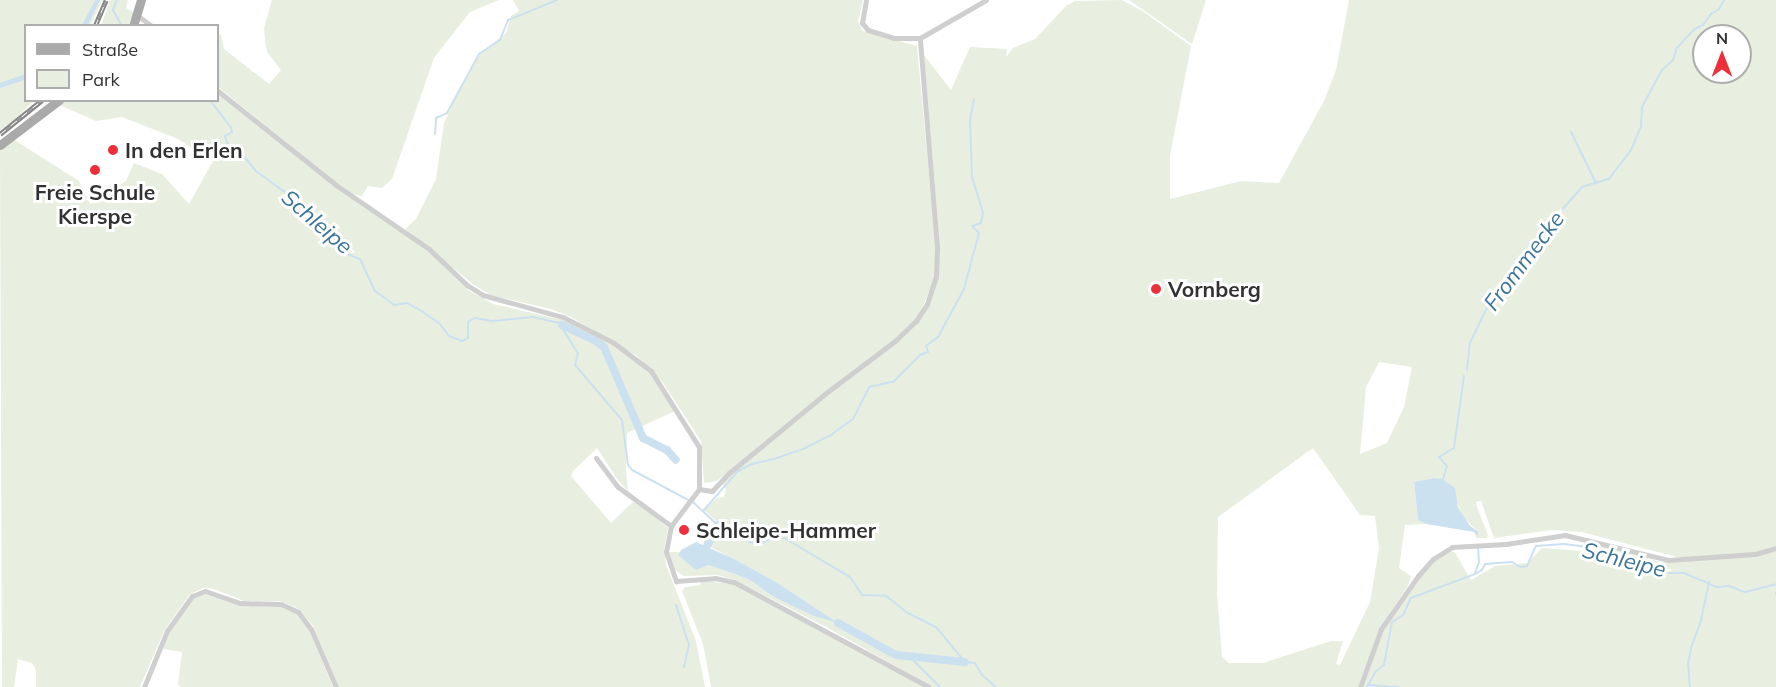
<!DOCTYPE html>
<meta charset="utf-8">
<style>
body{margin:0}
#map{position:relative;width:1776px;height:687px;overflow:hidden;background:#fff;font-family:Mulish,sans-serif}
div>[style]{position:absolute}
.green>*{inset:0;background:#e8efe0}
.water>*{inset:0;background:#cce1ef}
.stream>*{height:2px;margin:-1px;padding:0 1px;transform-origin:1px;border-radius:1px;background:#cce1ef}
.canal>*{height:8px;margin:-4px;padding:0 4px;transform-origin:4px;border-radius:4px;background:#cce1ef}
.minor>*{height:5px;margin:-2.5px;padding:0 2.5px;transform-origin:2.5px;border-radius:2.5px;background:#cfcfcf}
.primary>*{height:9px;margin:-4.5px;padding:0 4.5px;transform-origin:4.5px;border-radius:4.5px;background:#aaa}
.rail>*{height:4.5px;margin-top:-2.25px;transform-origin:0;background:repeating-linear-gradient(90deg,#fff 0 7px,#878787 0 14px);box-sizing:border-box;border-block:2px solid #878787}
.dots>*{width:16px;height:16px;translate:-50% -50%;box-sizing:border-box;border:3px solid #fff;border-radius:50%}
span{translate:-50% -50%;white-space:nowrap;text-align:center;line-height:1.15;-webkit-text-stroke:6px #fff;paint-order:stroke}
.poi-label{font-size:21px;color:#323232;font-weight:700}
.left{translate:0 -50%;text-align:left}
.water-label{font-size:22px;color:#3a7399;font-style:italic}
.legend{position:absolute;left:24px;top:24px;width:195px;height:78px;box-sizing:border-box;background:#fff;border:2px solid #adadad;margin:0;padding:8px 10px;list-style:none;font-size:18px;color:#323232}
.legend li{display:flex;align-items:center;gap:12px;height:30px}
.legend b{width:30px;border:2px solid #adadad}
.north{position:absolute;left:1692px;top:24px;width:60px;height:60px;box-sizing:border-box;background:#fff;border:2px solid #adadad;border-radius:50%;rotate:0deg;font-size:16px;font-weight:700;line-height:24px;text-align:center;color:#323232}
.north::after{content:'';display:block;margin:auto;width:21px;height:27px;background:#ed2f3a;clip-path:polygon(50% 0,100% 100%,50% 72%,0 100%)}
</style>
<div id="map">
<div class="green">
<i style="clip-path:polygon(0 0,102px 0,91px 25px,26px 26px,26px 100px,33px 101px,16px 119px,0 130px)"></i>
<i style="clip-path:polygon(110px 0,128px 0,126px 8px,134px 13px,128px 25px,101px 26px)"></i>
<i style="clip-path:polygon(272px 0,499px 0,470px 12px,434px 58px,392px 179px,382px 188px,368px 186px,362px 196px,353px 194px,332px 179px,218px 87px,218px 33px,221px 35px,224px 49px,269px 84px,281px 70px,267px 52px,265px 40px,264px 28px)"></i>
<i style="clip-path:polygon(evenodd,513px 0,863px 0,858px 22px,863px 31px,917px 46px,936px 251px,936px 276px,916px 322px,928px 306px,938px 278px,940px 248px,924px 55px,951px 90px,970px 47px,1007px 49px,1006px 57px,1013px 48px,1035px 39px,1066px 6px,1075px 1px,1122px 0,1144px 12px,1191px 46px,1170px 156px,1170px 199px,1241px 181px,1279px 183px,1324px 101px,1336px 70px,1349px 0,1776px 0,1776px 687px,1361px 687px,1382px 630px,1435px 558px,1454px 551px,1471px 580px,1495px 566px,1527px 563px,1542px 548px,1582px 551px,1585px 540px,1661px 562px,1688px 560px,1582px 532px,1552px 530px,1494px 538px,1481px 501px,1476px 502px,1477px 507px,1488px 535px,1487px 538px,1476px 538px,1474px 532px,1478px 531px,1464px 518px,1455px 498px,1433px 478px,1414px 482px,1418px 520px,1426px 524px,1405px 525px,1399px 568px,1411px 576px,1408px 586px,1379px 629px,1358px 687px,933px 687px,826px 627px,735px 580px,718px 575px,684px 576px,679px 573px,672px 567px,669px 552px,679px 552px,678px 555px,701px 567px,708px 565px,732px 573px,750px 580px,772px 596px,836px 622px,776px 582px,703px 543px,716px 521px,704px 510px,717px 498px,724px 497px,726px 489px,722px 484px,770px 437px,717px 481px,704px 483px,701px 441px,663px 383px,637px 356px,571px 317px,551px 309px,491px 295px,474px 285px,405px 229px,416px 219px,436px 179px,444px 123px,460px 88px,480px 54px,506px 33px,511px 16px,519px 11px,513px 0,1704px 36px,1740px 36px,1740px 72px,1704px 72px,1704px 36px,513px 0,1379px 362px,1412px 367px,1404px 407px,1387px 443px,1360px 454px,1366px 387px,1379px 362px,513px 0,1313px 448px,1360px 515px,1375px 516px,1379px 548px,1370px 602px,1340px 665px,1336px 664px,1343px 641px,1331px 641px,1263px 663px,1229px 663px,1222px 657px,1217px 594px,1218px 517px,1313px 448px)"></i>
<i style="clip-path:polygon(1129px 0,1206px 0,1192px 44px)"></i>
<i style="clip-path:polygon(218px 91px,315px 171px,428px 251px,470px 291px,493px 304px,572px 322px,614px 345px,650px 373px,675px 411px,627px 433px,626px 469px,628px 491px,617px 479px,597px 448px,573px 471px,571px 476px,611px 523px,633px 502px,644px 508px,668px 528px,664px 549px,666px 565px,696px 641px,705px 687px,339px 687px,313px 626px,299px 609px,281px 601px,244px 601px,214px 589px,204px 588px,190px 594px,164px 631px,140px 687px,36px 687px,36px 670px,32px 663px,18px 659px,14px 687px,2px 687px,0 150px,13px 139px,79px 181px,90px 204px,126px 181px,134px 163px,162px 174px,189px 204px,213px 161px,178px 139px,122px 117px,96px 121px,59px 105px,65px 100px,218px 100px)"></i>
<i style="clip-path:polygon(701px 581px,733px 584px,925px 687px,711px 687px,703px 644px,682px 591px,685px 587px,700px 585px)"></i>
<i style="clip-path:polygon(204px 594px,237px 605px,282px 607px,296px 614px,309px 630px,333px 687px,181px 687px,178px 684px,182px 652px,163px 649px,170px 632px,193px 599px)"></i>
</div>
<div class="water">
<i style="clip-path:polygon(95px 0,100px 0,88px 25px,82px 25px)"></i>
<i style="clip-path:polygon(25px 74px,25px 80px,0 88px,0 83px)"></i>
<i style="clip-path:polygon(1433px 478px,1442px 479px,1455px 488px,1458px 507px,1470px 526px,1478px 531px,1478px 536px,1474px 532px,1426px 524px,1418px 520px,1414px 482px)"></i>
<i style="clip-path:polygon(696px 542px,734px 559px,776px 582px,838px 623px,814px 616px,772px 596px,750px 580px,732px 573px,708px 565px,696px 570px,678px 555px,681px 550px)"></i>
</div>
<div class="stream">
<i style="left:117px;top:0;width:11px;rotate:112deg"></i>
<i style="left:113px;top:10px;width:18px;rotate:61deg"></i>
<i style="left:210px;top:100px;width:35px;rotate:53deg"></i>
<i style="left:231px;top:128px;width:4px;rotate:76deg"></i>
<i style="left:232px;top:132px;width:8px;rotate:150deg"></i>
<i style="left:225px;top:136px;width:7px;rotate:74deg"></i>
<i style="left:227px;top:143px;width:17px;rotate:36deg"></i>
<i style="left:241px;top:153px;width:23px;rotate:50deg"></i>
<i style="left:256px;top:171px;width:56px;rotate:36.3deg"></i>
<i style="left:301px;top:204px;width:16px;rotate:52deg"></i>
<i style="left:311px;top:217px;width:12px;rotate:20deg"></i>
<i style="left:322px;top:221px;width:29px;rotate:56deg"></i>
<i style="left:338px;top:245px;width:15px;rotate:42deg"></i>
<i style="left:349px;top:255px;width:12px;rotate:20deg"></i>
<i style="left:360px;top:259px;width:35px;rotate:65deg"></i>
<i style="left:375px;top:291px;width:24px;rotate:36deg"></i>
<i style="left:394px;top:305px;width:13px;rotate:-9deg"></i>
<i style="left:407px;top:303px;width:18px;rotate:29deg"></i>
<i style="left:423px;top:312px;width:19px;rotate:35deg"></i>
<i style="left:439px;top:323px;width:16px;rotate:52deg"></i>
<i style="left:449px;top:336px;width:14px;rotate:21deg"></i>
<i style="left:462px;top:341px;width:7px;rotate:-27deg"></i>
<i style="left:468px;top:338px;width:16px;rotate:-90deg"></i>
<i style="left:468px;top:322px;width:8px;rotate:-30deg"></i>
<i style="left:475px;top:318px;width:17px;rotate:10deg"></i>
<i style="left:492px;top:321px;width:41px;rotate:-5.6deg"></i>
<i style="left:533px;top:317px;width:27px;rotate:13deg"></i>
<i style="left:559px;top:323px;width:36px;rotate:58deg"></i>
<i style="left:578px;top:353px;width:12px;rotate:104deg"></i>
<i style="left:575px;top:365px;width:72px;rotate:49.5deg"></i>
<i style="left:622px;top:420px;width:45px;rotate:82.4deg"></i>
<i style="left:628px;top:465px;width:6px;rotate:51deg"></i>
<i style="left:632px;top:470px;width:70px;rotate:28deg"></i>
<i style="left:694px;top:503px;width:33px;rotate:43deg"></i>
<i style="left:718px;top:525px;width:19px;rotate:25deg"></i>
<i style="left:735px;top:533px;width:8px"></i>
<i style="left:743px;top:533px;width:11px;rotate:56deg"></i>
<i style="left:749px;top:542px;width:12px;rotate:9deg"></i>
<i style="left:761px;top:544px;width:16px;rotate:-30deg"></i>
<i style="left:775px;top:536px;width:11px;rotate:15deg"></i>
<i style="left:786px;top:539px;width:74px;rotate:30.7deg"></i>
<i style="left:850px;top:577px;width:22px;rotate:56deg"></i>
<i style="left:862px;top:595px;width:24px;rotate:2deg"></i>
<i style="left:886px;top:596px;width:28px;rotate:38deg"></i>
<i style="left:908px;top:613px;width:31px;rotate:27deg"></i>
<i style="left:936px;top:627px;width:45px;rotate:50.4deg"></i>
<i style="left:965px;top:662px;width:10px;rotate:6deg"></i>
<i style="left:975px;top:663px;width:14px;rotate:60deg"></i>
<i style="left:982px;top:675px;width:18px;rotate:41deg"></i>
<i style="left:1571px;top:132px;width:57px;rotate:63.9deg"></i>
<i style="left:435px;top:134px;width:16px;rotate:-86deg"></i>
<i style="left:436px;top:118px;width:12px;rotate:-24deg"></i>
<i style="left:447px;top:113px;width:67px;rotate:-61.5deg"></i>
<i style="left:479px;top:54px;width:25px;rotate:-34deg"></i>
<i style="left:500px;top:40px;width:22px;rotate:-68deg"></i>
<i style="left:508px;top:20px;width:53px;rotate:-22.2deg"></i>
<i style="left:1467px;top:370px;width:27px;rotate:-84deg"></i>
<i style="left:1470px;top:343px;width:47px;rotate:-64.5deg"></i>
<i style="left:1490px;top:301px;width:38px;rotate:-53deg"></i>
<i style="left:1513px;top:271px;width:41px;rotate:-43deg"></i>
<i style="left:1543px;top:243px;width:33px;rotate:-63deg"></i>
<i style="left:1558px;top:214px;width:36px;rotate:-48deg"></i>
<i style="left:1582px;top:187px;width:28px;rotate:-17deg"></i>
<i style="left:1609px;top:179px;width:9px;rotate:-54deg"></i>
<i style="left:1614px;top:172px;width:28px;rotate:-52deg"></i>
<i style="left:1631px;top:150px;width:26px;rotate:-67deg"></i>
<i style="left:1641px;top:126px;width:19px;rotate:-87deg"></i>
<i style="left:1642px;top:107px;width:42px;rotate:-61.6deg"></i>
<i style="left:1662px;top:70px;width:15px;rotate:-42deg"></i>
<i style="left:1673px;top:60px;width:13px;rotate:-72deg"></i>
<i style="left:1677px;top:48px;width:24px;rotate:-48deg"></i>
<i style="left:1693px;top:30px;width:11px;rotate:-27deg"></i>
<i style="left:1703px;top:25px;width:14px;rotate:-54deg"></i>
<i style="left:1711px;top:14px;width:9px;rotate:-32deg"></i>
<i style="left:1719px;top:9px;width:10px;rotate:-61deg"></i>
<i style="left:1442px;top:482px;width:17px;rotate:-73deg"></i>
<i style="left:1447px;top:466px;width:12px;rotate:-132deg"></i>
<i style="left:1439px;top:457px;width:17px;rotate:-31deg"></i>
<i style="left:1454px;top:448px;width:73px;rotate:-82.1deg"></i>
<i style="left:703px;top:511px;width:53px;rotate:-48.8deg"></i>
<i style="left:738px;top:471px;width:16px;rotate:-27deg"></i>
<i style="left:752px;top:464px;width:23px;rotate:-13deg"></i>
<i style="left:774px;top:459px;width:31px;rotate:-19deg"></i>
<i style="left:803px;top:449px;width:33px;rotate:-27deg"></i>
<i style="left:832px;top:434px;width:26px;rotate:-36deg"></i>
<i style="left:853px;top:419px;width:36px;rotate:-63deg"></i>
<i style="left:869px;top:387px;width:26px;rotate:-13deg"></i>
<i style="left:894px;top:381px;width:37px;rotate:-45deg"></i>
<i style="left:920px;top:355px;width:9px;rotate:-21deg"></i>
<i style="left:928px;top:352px;width:6px;rotate:-108deg"></i>
<i style="left:926px;top:346px;width:15px;rotate:-37deg"></i>
<i style="left:938px;top:337px;width:55px;rotate:-61.6deg"></i>
<i style="left:964px;top:289px;width:58px;rotate:-75deg"></i>
<i style="left:979px;top:233px;width:10px;rotate:-135deg"></i>
<i style="left:972px;top:226px;width:9px;rotate:-18deg"></i>
<i style="left:981px;top:223px;width:10px;rotate:-79deg"></i>
<i style="left:983px;top:213px;width:38px;rotate:-107deg"></i>
<i style="left:972px;top:177px;width:57px;rotate:-92deg"></i>
<i style="left:970px;top:120px;width:21px;rotate:-79deg"></i>
<i style="left:1475px;top:573px;width:12px;rotate:-70deg"></i>
<i style="left:1479px;top:562px;width:15px;rotate:-94deg"></i>
<i style="left:1776px;top:593px;width:1px;rotate:90deg"></i>
<i style="left:676px;top:605px;width:42px;rotate:72deg"></i>
<i style="left:689px;top:645px;width:23px;rotate:103deg"></i>
<i style="left:910px;top:657px;width:42px;rotate:45deg"></i>
<i style="left:1369px;top:685px;width:30px;rotate:4deg"></i>
<i style="left:1367px;top:687px;width:18px;rotate:-61deg"></i>
<i style="left:1376px;top:671px;width:10px;rotate:-37deg"></i>
<i style="left:1384px;top:665px;width:44px;rotate:-79.5deg"></i>
<i style="left:1392px;top:622px;width:13px;rotate:-32deg"></i>
<i style="left:1403px;top:615px;width:19px;rotate:-65deg"></i>
<i style="left:1411px;top:598px;width:68px;rotate:-20.6deg"></i>
<i style="left:1475px;top:574px;width:8px;rotate:-30deg"></i>
<i style="left:1482px;top:570px;width:7px;rotate:-63deg"></i>
<i style="left:1485px;top:564px;width:27px;rotate:-4deg"></i>
<i style="left:1512px;top:562px;width:9px;rotate:32deg"></i>
<i style="left:1520px;top:567px;width:7px;rotate:-8deg"></i>
<i style="left:1527px;top:566px;width:22px;rotate:-66deg"></i>
<i style="left:1536px;top:546px;width:28px;rotate:-4deg"></i>
<i style="left:1564px;top:544px;width:24px;rotate:7deg"></i>
<i style="left:1588px;top:547px;width:13px;rotate:27deg"></i>
<i style="left:1600px;top:553px;width:10px"></i>
<i style="left:1610px;top:553px;width:21px;rotate:28deg"></i>
<i style="left:1629px;top:563px;width:38px;rotate:15deg"></i>
<i style="left:1666px;top:573px;width:18px"></i>
<i style="left:1684px;top:573px;width:36px;rotate:23deg"></i>
<i style="left:1717px;top:587px;width:12px;rotate:-5deg"></i>
<i style="left:1729px;top:586px;width:17px;rotate:21deg"></i>
<i style="left:1745px;top:592px;width:32px;rotate:-14deg"></i>
<i style="left:1690px;top:687px;width:23px;rotate:-95deg"></i>
<i style="left:1688px;top:664px;width:16px;rotate:-79deg"></i>
<i style="left:1691px;top:648px;width:30px;rotate:-70deg"></i>
<i style="left:1701px;top:620px;width:39px;rotate:-78deg"></i>
</div>
<div class="canal">
<i style="left:562px;top:325px;width:35px;rotate:25deg"></i>
<i style="left:594px;top:340px;width:12px;rotate:35deg"></i>
<i style="left:604px;top:347px;width:99px;rotate:66.8deg"></i>
<i style="left:643px;top:438px;width:27px;rotate:27deg"></i>
<i style="left:667px;top:450px;width:13px;rotate:48deg"></i>
<i style="left:716px;top:529px;width:4px;rotate:-63deg"></i>
<i style="left:707px;top:546px;width:13px;rotate:-63deg"></i>
<i style="left:838px;top:623px;width:66px;rotate:28.9deg"></i>
<i style="left:896px;top:655px;width:69px;rotate:5.8deg"></i>
</div>
<div class="minor">
<i style="left:866px;top:0;width:23px;rotate:100deg"></i>
<i style="left:862px;top:23px;width:9px;rotate:49deg"></i>
<i style="left:868px;top:30px;width:27px;rotate:17deg"></i>
<i style="left:894px;top:38px;width:26px"></i>
<i style="left:920px;top:38px;width:76px;rotate:-29.9deg"></i>
<i style="left:138px;top:16px;width:17px;rotate:36deg"></i>
<i style="left:218px;top:91px;width:151px;rotate:38.5deg"></i>
<i style="left:336px;top:185px;width:113px;rotate:34.5deg"></i>
<i style="left:429px;top:249px;width:52px;rotate:43.5deg"></i>
<i style="left:467px;top:285px;width:19px;rotate:32deg"></i>
<i style="left:483px;top:295px;width:83px;rotate:15.4deg"></i>
<i style="left:563px;top:317px;width:57px;rotate:27deg"></i>
<i style="left:614px;top:343px;width:46px;rotate:37.1deg"></i>
<i style="left:651px;top:371px;width:90px;rotate:57.7deg"></i>
<i style="left:699px;top:447px;width:42px;rotate:90deg"></i>
<i style="left:699px;top:489px;width:46px;rotate:127.1deg"></i>
<i style="left:671px;top:526px;width:26px;rotate:101deg"></i>
<i style="left:666px;top:552px;width:31px;rotate:71deg"></i>
<i style="left:676px;top:581px;width:39px;rotate:-4deg"></i>
<i style="left:715px;top:578px;width:19px;rotate:12deg"></i>
<i style="left:734px;top:582px;width:221px;rotate:28.3deg"></i>
<i style="left:596px;top:458px;width:36px;rotate:53deg"></i>
<i style="left:618px;top:487px;width:66px;rotate:36.3deg"></i>
<i style="left:699px;top:489px;width:13px;rotate:9deg"></i>
<i style="left:712px;top:491px;width:25px;rotate:-47deg"></i>
<i style="left:729px;top:473px;width:126px;rotate:-39.5deg"></i>
<i style="left:826px;top:393px;width:88px;rotate:-37.1deg"></i>
<i style="left:896px;top:340px;width:28px;rotate:-44deg"></i>
<i style="left:916px;top:321px;width:20px;rotate:-57deg"></i>
<i style="left:927px;top:304px;width:28px;rotate:-72deg"></i>
<i style="left:936px;top:277px;width:30px;rotate:-88deg"></i>
<i style="left:937px;top:247px;width:210px;rotate:-94.7deg"></i>
<i style="left:144px;top:687px;width:61px;rotate:-67.7deg"></i>
<i style="left:167px;top:631px;width:43px;rotate:-54.5deg"></i>
<i style="left:192px;top:596px;width:14px;rotate:-21deg"></i>
<i style="left:205px;top:591px;width:37px;rotate:19deg"></i>
<i style="left:240px;top:603px;width:41px;rotate:1.4deg"></i>
<i style="left:281px;top:604px;width:19px;rotate:25deg"></i>
<i style="left:298px;top:612px;width:21px;rotate:53deg"></i>
<i style="left:311px;top:629px;width:63px;rotate:66.7deg"></i>
<i style="left:1360px;top:687px;width:62px;rotate:-70.1deg"></i>
<i style="left:1381px;top:629px;width:65px;rotate:-55.1deg"></i>
<i style="left:1418px;top:576px;width:23px;rotate:-49deg"></i>
<i style="left:1433px;top:559px;width:22px;rotate:-32deg"></i>
<i style="left:1452px;top:547px;width:54px;rotate:-3.2deg"></i>
<i style="left:1506px;top:544px;width:60px;rotate:-8.7deg"></i>
<i style="left:1565px;top:535px;width:106px;rotate:13.6deg"></i>
<i style="left:1668px;top:560px;width:87px;rotate:-3.9deg"></i>
<i style="left:1755px;top:554px;width:22px;rotate:-16deg"></i>
</div>
<div class="primary">
<i style="left:133px;top:26px;width:27px;rotate:-73deg"></i>
<i style="left:0;top:145px;width:74px;rotate:-37.3deg"></i>
</div>
<div class="rail">
<i style="left:95px;top:26px;width:28px;rotate:-67deg"></i>
<i style="left:0;top:134px;width:54px;rotate:-39deg"></i>
</div>
<div class="dots">
<i style="left:113px;top:150px;background:#ed2f3a"></i>
<i style="left:95px;top:170px;background:#ed2f3a"></i>
<i style="left:1156px;top:289px;background:#ed2f3a"></i>
<i style="left:684px;top:530px;background:#ed2f3a"></i>
</div>
<div class="poi-label">
<span class="left" style="left:125px;top:150px">In den Erlen</span>
<span style="left:95px;top:204px">Freie Schule<br>Kierspe</span>
<span class="left" style="left:1168px;top:289px">Vornberg</span>
<span class="left" style="left:696px;top:530px">Schleipe-Hammer</span>
</div>
<div class="water-label">
<span style="left:317px;top:222px;rotate:41deg">Schleipe</span>
<span style="left:1524px;top:261px;rotate:-53deg">Frommecke</span>
<span style="left:1624px;top:560px;rotate:14deg">Schleipe</span>
</div>
<ul class="legend">
<li><b style="height:8px;background:#aaa"></b>Straße</li>
<li><b style="height:16px;background:#e8efe0"></b>Park</li>
</ul>
<div class="north">N</div>
</div>
